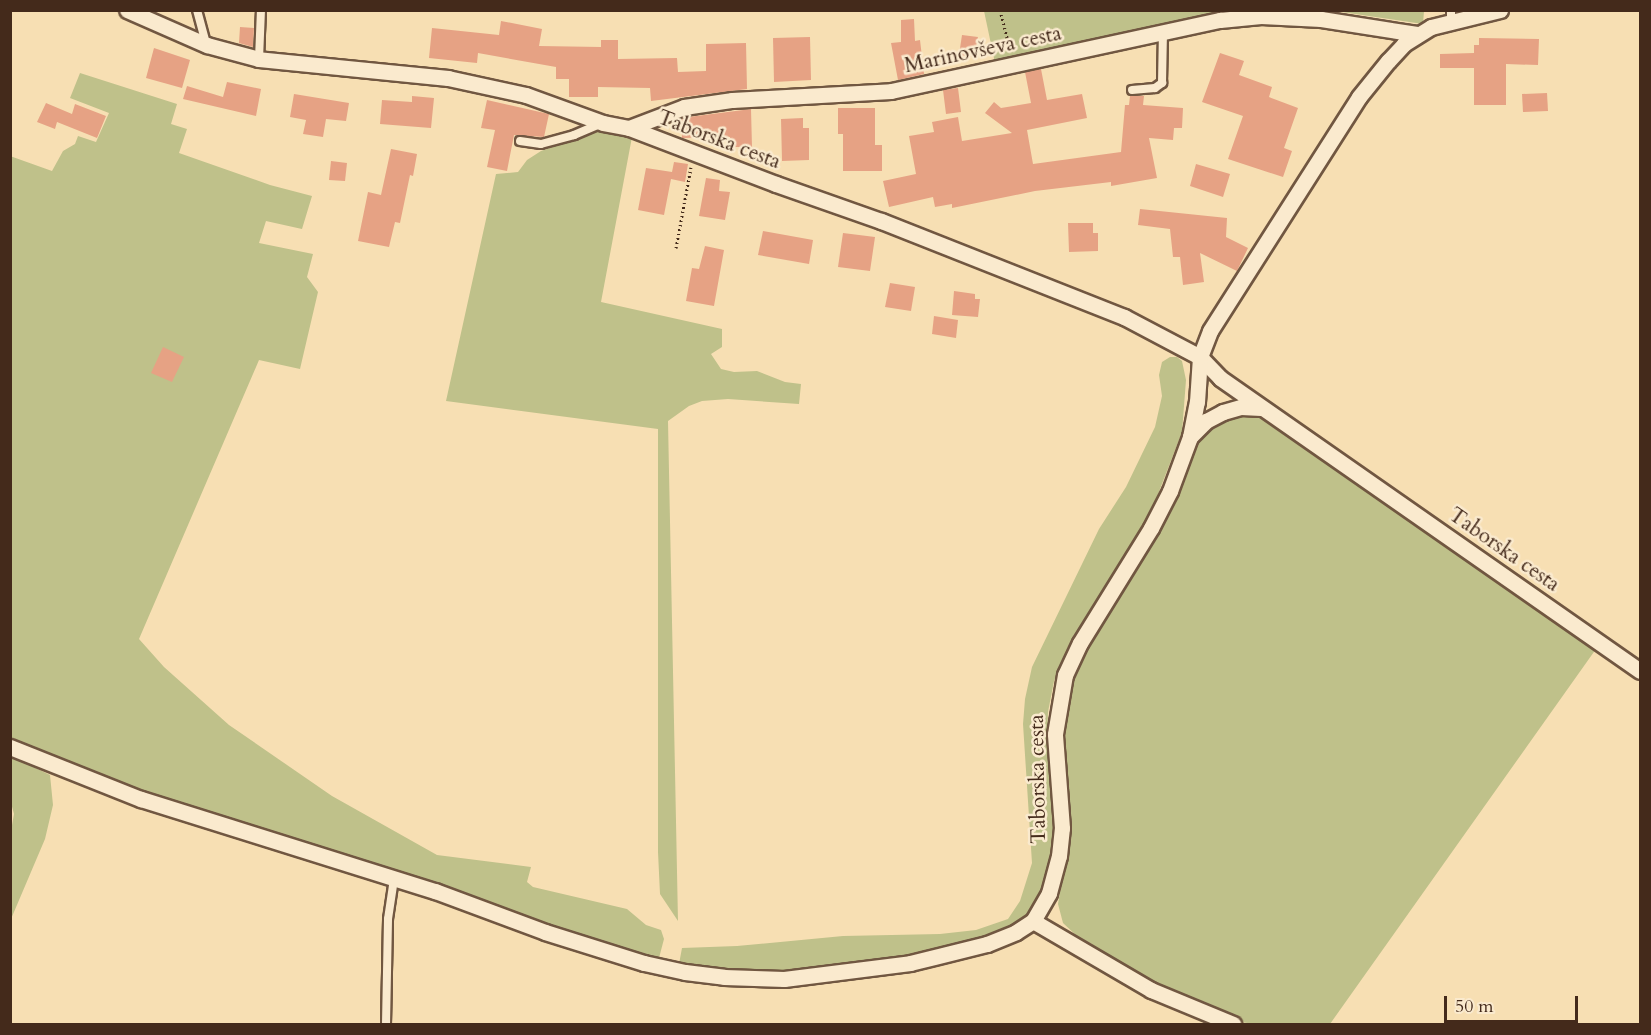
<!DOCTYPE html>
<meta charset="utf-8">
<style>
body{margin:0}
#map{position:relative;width:1651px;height:1035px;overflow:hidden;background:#f7dfb3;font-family:Cardo,serif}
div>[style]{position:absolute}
.green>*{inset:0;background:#bfc18a}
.building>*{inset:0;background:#e6a284}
.path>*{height:3px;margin-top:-1.5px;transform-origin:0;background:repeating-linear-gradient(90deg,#442a1b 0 1.5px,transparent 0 4.5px)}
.roads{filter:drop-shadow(2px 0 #715741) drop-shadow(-2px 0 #715741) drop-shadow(0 2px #715741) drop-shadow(0 -2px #715741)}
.lane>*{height:8px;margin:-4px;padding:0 4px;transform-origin:4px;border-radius:4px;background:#faeace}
.street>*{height:15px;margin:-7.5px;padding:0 7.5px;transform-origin:7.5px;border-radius:7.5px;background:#faeace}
span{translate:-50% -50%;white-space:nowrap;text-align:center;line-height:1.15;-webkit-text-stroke:5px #faeace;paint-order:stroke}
.street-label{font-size:21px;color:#442a1b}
.frame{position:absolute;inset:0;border:12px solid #442a1b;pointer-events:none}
.scale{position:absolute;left:1444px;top:996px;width:134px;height:27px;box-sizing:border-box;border:3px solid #442a1b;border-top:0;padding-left:8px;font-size:18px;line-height:21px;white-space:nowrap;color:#442a1b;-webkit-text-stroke:4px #faeace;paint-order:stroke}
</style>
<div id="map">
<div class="green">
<i style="clip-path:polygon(984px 11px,1241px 11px,995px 63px)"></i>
<i style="clip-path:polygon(1335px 11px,1424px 11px,1423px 24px)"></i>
<i style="clip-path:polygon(80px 73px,177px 104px,171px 124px,187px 129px,179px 153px,270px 185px,312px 196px,302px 229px,266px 221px,259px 243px,313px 254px,307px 277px,318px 292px,300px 369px,259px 360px,139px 639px,164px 667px,229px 725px,332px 796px,437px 855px,531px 867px,527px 882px,533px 887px,627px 909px,646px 925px,661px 930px,664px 939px,659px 958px,555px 930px,368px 861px,144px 793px,11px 740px,10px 156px,52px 171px,63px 151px,75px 144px,78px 136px,96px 142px,109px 113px,70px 98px)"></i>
<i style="clip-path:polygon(601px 130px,632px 137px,601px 302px,722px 329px,722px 347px,711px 354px,721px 369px,734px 372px,757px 371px,785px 382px,801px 384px,799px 404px,728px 399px,702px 401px,689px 406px,668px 421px,678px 921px,660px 894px,658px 852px,658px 429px,446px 401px,496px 174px,518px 172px,527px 160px,541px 151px)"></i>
<i style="clip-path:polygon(1170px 357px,1177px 357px,1182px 361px,1186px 380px,1182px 432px,1150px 515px,1068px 647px,1054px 681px,1048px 712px,1047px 742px,1054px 805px,1053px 851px,1040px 897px,1032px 913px,1016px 926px,957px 947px,880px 959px,761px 973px,743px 974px,679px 964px,682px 948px,737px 946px,843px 936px,940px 934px,976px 930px,1008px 919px,1020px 901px,1032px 863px,1023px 724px,1025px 699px,1032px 667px,1099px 529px,1126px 487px,1155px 427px,1162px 396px,1159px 375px,1162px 362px)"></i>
<i style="clip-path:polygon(1231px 415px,1263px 418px,1596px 649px,1330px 1024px,1255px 1024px,1232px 1021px,1154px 985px,1102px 954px,1092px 944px,1079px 938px,1063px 923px,1058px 904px,1070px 829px,1061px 727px,1069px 682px,1077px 664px,1138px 569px,1162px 523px,1195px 445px,1205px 430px)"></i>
<i style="clip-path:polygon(11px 756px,50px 775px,53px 805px,45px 839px,11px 919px,10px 836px,14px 814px,11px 803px)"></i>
</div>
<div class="building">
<i style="clip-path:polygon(914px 19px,915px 41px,920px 40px,924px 74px,898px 80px,891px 43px,901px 42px,901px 20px)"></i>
<i style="clip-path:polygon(501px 21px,542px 29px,539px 46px,601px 47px,601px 40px,618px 40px,618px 59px,677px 58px,678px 72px,706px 71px,706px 44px,746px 43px,747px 89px,651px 101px,650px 88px,598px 87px,598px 97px,569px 97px,569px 79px,556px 79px,556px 67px,478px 53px,477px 63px,429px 58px,432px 28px,499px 35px)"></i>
<i style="clip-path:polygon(240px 27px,254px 28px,253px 47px,239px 43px)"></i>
<i style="clip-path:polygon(962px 35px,978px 37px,974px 57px,959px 55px)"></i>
<i style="clip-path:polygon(810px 37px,811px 80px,774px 82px,773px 38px)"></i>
<i style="clip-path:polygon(1479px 38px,1539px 39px,1538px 65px,1506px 64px,1506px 105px,1474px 105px,1474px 68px,1440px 68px,1440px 54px,1474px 53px,1474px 45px,1479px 45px)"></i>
<i style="clip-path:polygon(154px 48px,190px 60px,182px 88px,146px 78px)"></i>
<i style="clip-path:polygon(1220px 53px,1244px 61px,1239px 75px,1272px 87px,1269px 97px,1298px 108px,1284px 148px,1292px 151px,1283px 177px,1228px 159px,1243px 116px,1202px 102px)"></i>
<i style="clip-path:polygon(1041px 69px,1047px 100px,1082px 94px,1087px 118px,1027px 130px,1033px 164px,1121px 152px,1125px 105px,1129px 105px,1130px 96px,1144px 96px,1143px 105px,1183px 108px,1182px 128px,1174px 128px,1173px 140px,1149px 138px,1157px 178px,1111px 186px,1111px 182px,1035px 191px,952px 208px,952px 204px,935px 207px,933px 197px,889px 207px,883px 181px,916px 174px,909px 136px,934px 132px,932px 122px,958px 117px,962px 141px,1012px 133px,985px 113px,994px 102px,1001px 108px,1031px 103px,1025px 72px)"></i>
<i style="clip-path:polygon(227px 82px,261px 89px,256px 116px,183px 99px,187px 86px,223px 97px)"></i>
<i style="clip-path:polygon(958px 88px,961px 112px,946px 114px,943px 90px)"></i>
<i style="clip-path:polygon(1547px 93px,1548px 111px,1523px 112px,1522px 94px)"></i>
<i style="clip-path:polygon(294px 94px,349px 103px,346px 121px,326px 119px,323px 137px,303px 134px,306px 120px,290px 117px)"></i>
<i style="clip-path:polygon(412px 96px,434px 98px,431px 128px,380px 124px,382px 100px,412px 102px)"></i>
<i style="clip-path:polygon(487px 100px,549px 114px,544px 137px,514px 135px,507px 171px,487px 167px,495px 130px,481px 128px)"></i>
<i style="clip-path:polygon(46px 103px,72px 114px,75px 104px,106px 116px,97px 138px,57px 122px,55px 129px,37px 122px)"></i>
<i style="clip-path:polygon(838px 108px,875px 108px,875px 145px,882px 145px,882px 171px,843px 171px,843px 134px,838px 134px)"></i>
<i style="clip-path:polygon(751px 109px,752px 147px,730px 147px,730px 137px,682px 138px,681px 118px)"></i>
<i style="clip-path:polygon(803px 118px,803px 128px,809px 128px,809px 160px,782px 161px,781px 119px)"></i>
<i style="clip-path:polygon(391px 149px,417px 154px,413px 176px,410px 175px,400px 223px,395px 222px,389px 247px,358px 241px,368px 192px,381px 195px)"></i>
<i style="clip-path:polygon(331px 161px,347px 163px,345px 181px,329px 180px)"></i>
<i style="clip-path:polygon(674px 162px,688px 164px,685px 182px,671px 179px,664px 215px,638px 210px,646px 168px,672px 172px)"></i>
<i style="clip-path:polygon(1196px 164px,1230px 174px,1223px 197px,1190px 186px)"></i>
<i style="clip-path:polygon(706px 178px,720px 180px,719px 191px,730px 192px,725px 220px,699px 216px)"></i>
<i style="clip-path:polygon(1140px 209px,1227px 218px,1226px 237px,1248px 248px,1237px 271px,1200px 253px,1204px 282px,1183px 285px,1180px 257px,1173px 257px,1170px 229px,1138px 225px)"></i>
<i style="clip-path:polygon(1068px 223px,1093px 223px,1093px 233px,1098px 233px,1098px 251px,1069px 252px)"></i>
<i style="clip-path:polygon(763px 231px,813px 240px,809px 264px,758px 255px)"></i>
<i style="clip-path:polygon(843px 233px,875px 237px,870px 271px,838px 267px)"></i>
<i style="clip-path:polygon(705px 246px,724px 250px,714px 306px,686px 301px,692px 268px,699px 269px)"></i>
<i style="clip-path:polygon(890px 283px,915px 287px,911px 311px,885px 307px)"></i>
<i style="clip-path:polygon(954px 291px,975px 294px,975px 299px,980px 299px,978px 317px,952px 315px)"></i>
<i style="clip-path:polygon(934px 316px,958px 320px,956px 338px,932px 334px)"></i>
<i style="clip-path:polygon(163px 347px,184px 357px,172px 382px,151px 373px)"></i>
</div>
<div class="path">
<i style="left:1000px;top:10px;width:40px;rotate:75.6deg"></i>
<i style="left:676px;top:248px;width:82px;rotate:-79.5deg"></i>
</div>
<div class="roads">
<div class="lane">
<i style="left:197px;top:10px;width:34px;rotate:75deg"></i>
<i style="left:1451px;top:20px;width:10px;rotate:-90deg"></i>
<i style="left:259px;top:59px;width:49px;rotate:-87.7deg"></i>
<i style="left:1132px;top:90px;width:23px;rotate:-5deg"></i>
<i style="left:1155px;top:88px;width:9px;rotate:-36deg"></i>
<i style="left:1162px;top:83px;width:51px;rotate:-88.9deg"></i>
<i style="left:520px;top:141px;width:21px;rotate:8deg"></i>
<i style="left:541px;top:144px;width:34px;rotate:-15deg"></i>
<i style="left:574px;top:135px;width:30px;rotate:-23deg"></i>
<i style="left:386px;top:1024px;width:105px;rotate:-88.9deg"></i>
<i style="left:388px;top:919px;width:40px;rotate:-81.5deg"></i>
</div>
<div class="street">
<i style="left:1500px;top:10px;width:71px;rotate:166.2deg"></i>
<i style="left:1431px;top:27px;width:32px;rotate:148deg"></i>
<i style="left:1404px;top:44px;width:23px;rotate:133deg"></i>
<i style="left:1388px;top:61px;width:46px;rotate:128.9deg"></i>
<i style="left:1359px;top:97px;width:277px;rotate:122.5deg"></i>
<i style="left:1210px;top:331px;width:28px;rotate:111deg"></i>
<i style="left:1200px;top:357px;width:29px;rotate:46deg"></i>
<i style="left:1220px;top:378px;width:512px;rotate:34.9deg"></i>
<i style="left:629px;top:128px;width:59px;rotate:-20.9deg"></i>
<i style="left:684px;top:107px;width:49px;rotate:-8.3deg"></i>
<i style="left:732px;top:100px;width:159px;rotate:-3.2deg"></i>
<i style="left:891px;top:91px;width:337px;rotate:-12.2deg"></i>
<i style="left:1220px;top:20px;width:41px;rotate:-5.6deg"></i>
<i style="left:1261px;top:16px;width:60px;rotate:2.9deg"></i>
<i style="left:1321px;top:19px;width:97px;rotate:8.9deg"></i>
<i style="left:1190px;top:437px;width:23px;rotate:-45deg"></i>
<i style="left:1206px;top:421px;width:19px;rotate:-28deg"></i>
<i style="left:1223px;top:412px;width:19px;rotate:-16deg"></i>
<i style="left:1241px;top:407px;width:20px;rotate:3deg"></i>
<i style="left:10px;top:747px;width:141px;rotate:21.7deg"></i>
<i style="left:141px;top:799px;width:308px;rotate:17.4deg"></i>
<i style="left:435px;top:891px;width:117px;rotate:20.4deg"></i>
<i style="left:545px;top:932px;width:104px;rotate:17.4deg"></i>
<i style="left:644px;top:963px;width:42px;rotate:12.4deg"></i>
<i style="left:685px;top:972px;width:39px;rotate:7deg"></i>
<i style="left:724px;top:977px;width:60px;rotate:1.9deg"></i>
<i style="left:784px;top:979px;width:127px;rotate:-7.2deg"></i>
<i style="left:910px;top:963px;width:79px;rotate:-13.9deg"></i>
<i style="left:987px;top:944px;width:31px;rotate:-22deg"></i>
<i style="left:1016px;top:932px;width:20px;rotate:-33deg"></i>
<i style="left:1033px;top:921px;width:32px;rotate:-60deg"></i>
<i style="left:1049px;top:893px;width:38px;rotate:-75deg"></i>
<i style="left:1059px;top:856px;width:28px;rotate:-84deg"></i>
<i style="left:1062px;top:828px;width:94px;rotate:-94.3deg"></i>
<i style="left:1055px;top:734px;width:60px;rotate:-80.4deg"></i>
<i style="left:1065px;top:675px;width:35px;rotate:-65deg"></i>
<i style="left:1080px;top:643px;width:135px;rotate:-58.3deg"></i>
<i style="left:1151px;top:528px;width:42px;rotate:-62.8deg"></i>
<i style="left:1170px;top:491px;width:58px;rotate:-69.7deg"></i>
<i style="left:1190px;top:437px;width:36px;rotate:-79deg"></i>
<i style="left:1197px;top:402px;width:45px;rotate:-86.2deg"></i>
<i style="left:1200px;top:357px;width:86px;rotate:-152.2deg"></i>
<i style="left:1124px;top:317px;width:261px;rotate:-158.4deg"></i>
<i style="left:881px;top:221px;width:111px;rotate:-160.6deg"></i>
<i style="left:776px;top:184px;width:157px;rotate:-159.1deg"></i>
<i style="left:629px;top:128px;width:26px;rotate:-169deg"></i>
<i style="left:603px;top:123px;width:82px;rotate:-160deg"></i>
<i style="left:526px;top:95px;width:80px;rotate:-167.7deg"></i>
<i style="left:448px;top:78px;width:190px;rotate:-174.3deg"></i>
<i style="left:259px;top:59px;width:54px;rotate:-164.9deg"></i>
<i style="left:207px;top:45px;width:87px;rotate:-156.4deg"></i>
<i style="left:1033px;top:921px;width:137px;rotate:30.3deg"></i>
<i style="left:1151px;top:990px;width:89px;rotate:22.5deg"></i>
</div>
</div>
<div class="street-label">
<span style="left:983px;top:50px;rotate:-12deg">Marinovševa cesta</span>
<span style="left:719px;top:140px;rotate:21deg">Taborska cesta</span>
<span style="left:1504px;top:550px;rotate:35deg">Taborska cesta</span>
<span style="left:1038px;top:779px;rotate:-91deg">Taborska cesta</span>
</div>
<div class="frame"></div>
<div class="scale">50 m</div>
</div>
